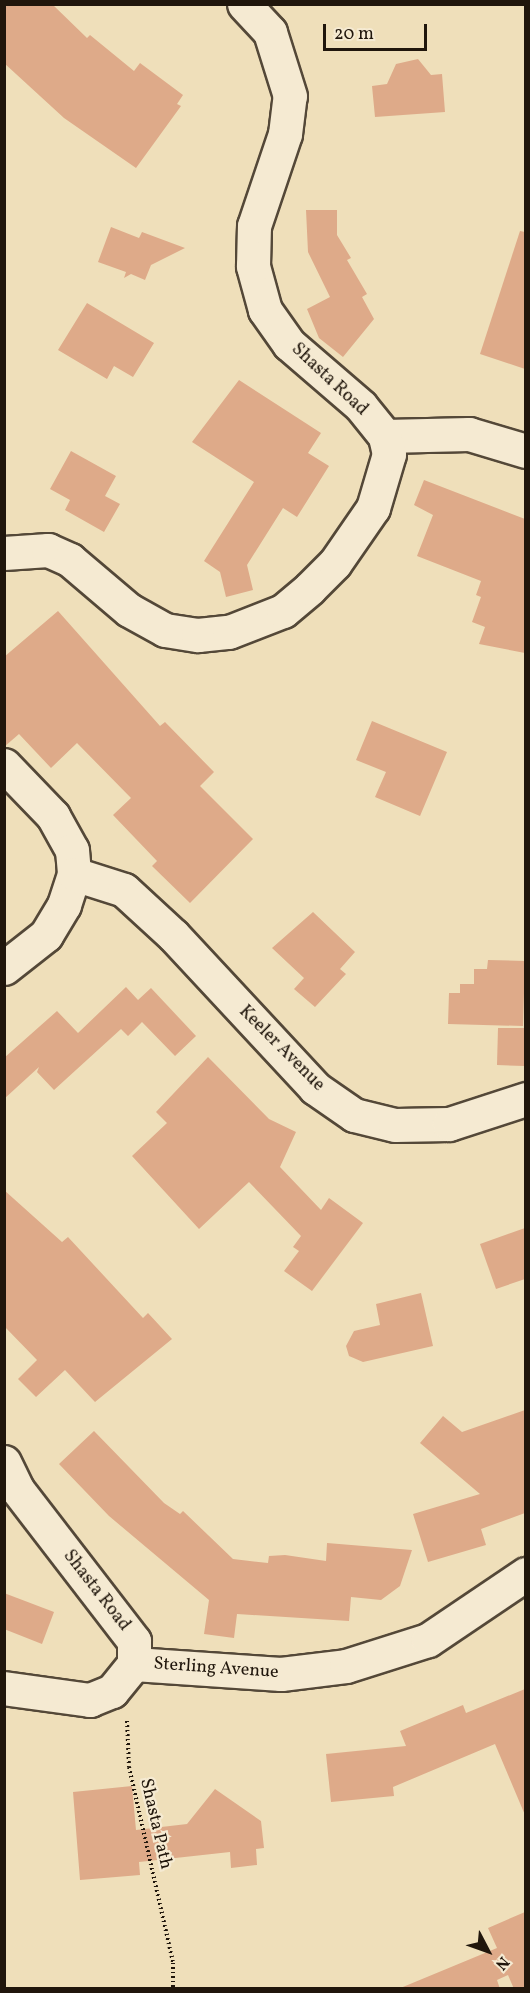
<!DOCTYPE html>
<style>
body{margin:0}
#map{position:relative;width:530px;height:1993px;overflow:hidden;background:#efdfba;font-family:Vollkorn,serif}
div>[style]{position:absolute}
.building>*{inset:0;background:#deaa89}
.path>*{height:4px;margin-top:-2px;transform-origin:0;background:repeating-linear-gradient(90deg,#20160c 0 1.5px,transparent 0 4.5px)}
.roads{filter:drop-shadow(2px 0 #544838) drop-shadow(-2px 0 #544838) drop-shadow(0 2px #544838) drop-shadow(0 -2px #544838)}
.street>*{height:33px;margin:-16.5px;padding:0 16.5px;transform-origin:16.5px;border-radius:16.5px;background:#f5ead2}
.secondary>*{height:33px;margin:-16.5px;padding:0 16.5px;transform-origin:16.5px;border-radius:16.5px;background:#f5ead2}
span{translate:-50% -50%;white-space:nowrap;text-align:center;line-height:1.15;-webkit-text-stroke:4.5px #f5ead2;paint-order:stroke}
.street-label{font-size:18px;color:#20160c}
.frame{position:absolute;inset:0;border:6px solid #20160c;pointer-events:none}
.north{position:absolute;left:458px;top:1921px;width:60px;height:60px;-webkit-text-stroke:4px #f5ead2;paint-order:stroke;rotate:131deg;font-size:16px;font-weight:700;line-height:24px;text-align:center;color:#20160c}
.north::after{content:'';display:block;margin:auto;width:21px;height:27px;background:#20160c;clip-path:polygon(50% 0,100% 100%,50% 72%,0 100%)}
.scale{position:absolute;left:323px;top:24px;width:104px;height:27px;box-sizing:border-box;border:3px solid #20160c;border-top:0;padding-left:8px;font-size:18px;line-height:21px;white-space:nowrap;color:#20160c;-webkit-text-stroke:4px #f5ead2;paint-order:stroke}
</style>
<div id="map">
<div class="building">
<i style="clip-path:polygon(4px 4px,52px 4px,87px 38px,90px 35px,134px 71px,140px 63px,183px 95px,177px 104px,181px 106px,136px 168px,64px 118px,4px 63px)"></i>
<i style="clip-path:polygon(418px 59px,431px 75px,442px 74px,445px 112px,375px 117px,372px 86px,387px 84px,396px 64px)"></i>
<i style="clip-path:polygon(306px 210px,337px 210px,337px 235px,351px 258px,347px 260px,367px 294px,362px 297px,374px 319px,343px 357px,319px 338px,307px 309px,330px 297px,308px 252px)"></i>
<i style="clip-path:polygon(111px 227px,139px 238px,142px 232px,185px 248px,151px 265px,145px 280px,131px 274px,124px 278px,126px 272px,98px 262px)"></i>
<i style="clip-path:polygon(520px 231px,525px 232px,525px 369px,480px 354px)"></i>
<i style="clip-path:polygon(87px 303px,154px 343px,133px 377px,114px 366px,107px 379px,58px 350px)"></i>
<i style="clip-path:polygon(239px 380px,321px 433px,308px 453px,329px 466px,297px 517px,283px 508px,247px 565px,253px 590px,226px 597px,220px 572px,204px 561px,254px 482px,192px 442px)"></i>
<i style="clip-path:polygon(71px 451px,116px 476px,105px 496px,120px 504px,104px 532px,65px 510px,70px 500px,50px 489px)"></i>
<i style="clip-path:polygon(424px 480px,525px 519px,525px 653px,479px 644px,485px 627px,472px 622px,481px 597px,476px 595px,481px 581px,417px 556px,433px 515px,414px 505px)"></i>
<i style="clip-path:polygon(58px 611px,160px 726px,165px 722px,214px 772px,200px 786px,253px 839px,190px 903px,152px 866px,157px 861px,113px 815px,131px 798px,77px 743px,51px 768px,19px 734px,4px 747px,4px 657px)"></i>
<i style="clip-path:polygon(372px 721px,447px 752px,420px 816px,375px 797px,386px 772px,356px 760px)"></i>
<i style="clip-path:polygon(313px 912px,355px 952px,340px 969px,346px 974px,315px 1007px,294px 989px,304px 978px,272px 948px)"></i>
<i style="clip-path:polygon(488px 960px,525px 961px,523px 1026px,448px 1024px,449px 993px,460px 993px,460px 984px,474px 984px,474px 969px,487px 969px)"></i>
<i style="clip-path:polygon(126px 987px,138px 1000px,151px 988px,196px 1036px,175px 1056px,142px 1022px,128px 1036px,121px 1029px,54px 1090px,37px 1072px,39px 1067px,4px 1099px,4px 1058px,57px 1011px,78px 1033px)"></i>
<i style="clip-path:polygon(498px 1028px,525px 1028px,525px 1066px,497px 1065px)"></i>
<i style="clip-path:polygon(208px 1057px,269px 1119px,296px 1132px,280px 1167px,321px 1210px,329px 1198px,363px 1223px,312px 1291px,284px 1271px,299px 1251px,293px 1247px,301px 1236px,249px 1182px,199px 1229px,132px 1156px,167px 1123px,156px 1112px)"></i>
<i style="clip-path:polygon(4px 1190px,62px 1242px,68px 1237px,143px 1318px,148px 1313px,172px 1339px,95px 1402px,65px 1370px,36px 1397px,18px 1379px,37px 1360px,4px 1326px)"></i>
<i style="clip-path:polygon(525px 1228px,525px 1279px,496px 1289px,480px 1244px)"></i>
<i style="clip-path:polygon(421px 1293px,433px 1346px,363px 1362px,349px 1356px,346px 1346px,354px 1331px,380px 1325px,376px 1304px)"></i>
<i style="clip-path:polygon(525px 1410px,525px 1513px,481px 1529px,486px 1545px,428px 1562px,413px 1514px,480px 1494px,420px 1443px,443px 1416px,462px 1432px)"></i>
<i style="clip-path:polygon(94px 1431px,164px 1503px,180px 1514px,183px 1511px,233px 1559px,268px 1563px,269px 1556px,285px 1555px,326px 1561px,327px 1543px,412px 1550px,400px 1586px,381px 1600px,351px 1597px,349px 1621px,237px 1614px,234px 1638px,204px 1634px,209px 1600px,109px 1516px,59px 1464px)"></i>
<i style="clip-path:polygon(4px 1593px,54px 1612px,42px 1644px,4px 1629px)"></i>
<i style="clip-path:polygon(525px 1689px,525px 1815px,495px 1744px,393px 1787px,394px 1796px,331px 1802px,326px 1754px,406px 1746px,400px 1731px,463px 1705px,466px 1713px)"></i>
<i style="clip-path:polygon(132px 1786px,136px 1830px,187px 1824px,215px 1789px,261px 1821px,264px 1848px,256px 1849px,257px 1865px,231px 1868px,230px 1852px,139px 1862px,140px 1875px,80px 1880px,73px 1792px)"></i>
<i style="clip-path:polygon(525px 1912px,525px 1989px,514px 1989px,508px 1975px,497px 1980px,500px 1989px,398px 1989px,497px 1948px,488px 1928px)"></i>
</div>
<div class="path">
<i style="left:127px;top:1721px;width:46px;rotate:87.5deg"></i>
<i style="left:129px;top:1767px;width:201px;rotate:77.3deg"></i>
<i style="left:173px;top:1963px;width:25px;rotate:90deg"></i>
</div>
<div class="roads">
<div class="street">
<i style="left:385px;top:436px;width:84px;rotate:-1.4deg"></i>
<i style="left:469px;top:434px;width:59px;rotate:16.6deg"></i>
<i style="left:4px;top:553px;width:44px;rotate:-3.9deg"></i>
<i style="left:48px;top:550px;width:24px;rotate:24deg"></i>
<i style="left:70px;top:560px;width:77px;rotate:40.3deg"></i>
<i style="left:129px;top:610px;width:41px;rotate:29.1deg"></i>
<i style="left:165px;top:630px;width:33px;rotate:9deg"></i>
<i style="left:198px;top:635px;width:31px;rotate:-6deg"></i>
<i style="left:229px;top:632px;width:58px;rotate:-21.3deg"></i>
<i style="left:283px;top:611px;width:35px;rotate:-40deg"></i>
<i style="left:310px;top:588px;width:35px;rotate:-45deg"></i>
<i style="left:335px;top:563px;width:67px;rotate:-55.4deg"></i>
<i style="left:373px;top:508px;width:56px;rotate:-73.5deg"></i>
<i style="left:389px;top:454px;width:18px;rotate:-103deg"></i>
<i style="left:385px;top:436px;width:38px;rotate:-129deg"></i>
<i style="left:361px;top:406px;width:95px;rotate:-139.3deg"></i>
<i style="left:289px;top:344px;width:42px;rotate:-125.2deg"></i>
<i style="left:265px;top:310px;width:46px;rotate:-105.3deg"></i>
<i style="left:253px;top:266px;width:40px;rotate:-88.6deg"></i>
<i style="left:254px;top:226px;width:97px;rotate:-71.4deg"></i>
<i style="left:285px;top:134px;width:38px;rotate:-83deg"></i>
<i style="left:290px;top:96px;width:67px;rotate:-107.4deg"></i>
<i style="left:270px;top:32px;width:38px;rotate:-133deg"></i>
<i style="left:4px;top:765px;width:71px;rotate:46.1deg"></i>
<i style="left:53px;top:816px;width:39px;rotate:61deg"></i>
<i style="left:72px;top:850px;width:24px;rotate:85deg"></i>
<i style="left:74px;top:874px;width:33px;rotate:108deg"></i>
<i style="left:64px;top:905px;width:35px;rotate:121deg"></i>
<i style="left:46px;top:935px;width:53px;rotate:141.8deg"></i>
<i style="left:74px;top:874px;width:52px;rotate:17.7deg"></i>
<i style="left:124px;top:890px;width:67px;rotate:42.6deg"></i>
<i style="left:173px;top:935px;width:209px;rotate:47.1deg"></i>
<i style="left:315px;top:1088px;width:47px;rotate:34.7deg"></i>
<i style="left:354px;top:1115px;width:42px;rotate:13.7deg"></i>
<i style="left:395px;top:1125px;width:54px;rotate:-1.1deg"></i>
<i style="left:449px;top:1124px;width:81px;rotate:-18deg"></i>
<i style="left:134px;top:1664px;width:147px;rotate:3.9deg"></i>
<i style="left:281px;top:1674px;width:65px;rotate:-7deg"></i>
<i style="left:346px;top:1666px;width:86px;rotate:-17.6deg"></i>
<i style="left:428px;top:1640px;width:118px;rotate:-34deg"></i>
</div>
<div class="secondary">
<i style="left:4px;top:1462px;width:30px;rotate:64deg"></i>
<i style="left:17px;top:1489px;width:192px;rotate:52.4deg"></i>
<i style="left:134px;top:1641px;width:23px;rotate:90deg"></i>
<i style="left:134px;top:1664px;width:35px;rotate:129deg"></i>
<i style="left:112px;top:1691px;width:24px;rotate:158deg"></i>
<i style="left:90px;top:1700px;width:87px;rotate:-172.1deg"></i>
</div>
</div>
<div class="street-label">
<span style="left:329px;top:380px;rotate:43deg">Shasta Road</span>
<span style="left:281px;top:1049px;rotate:45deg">Keeler Avenue</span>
<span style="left:96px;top:1591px;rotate:52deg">Shasta Road</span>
<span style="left:216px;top:1669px;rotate:4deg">Sterling Avenue</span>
<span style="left:155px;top:1824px;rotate:77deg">Shasta Path</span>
</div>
<div class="frame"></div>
<div class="north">N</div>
<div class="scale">20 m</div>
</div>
